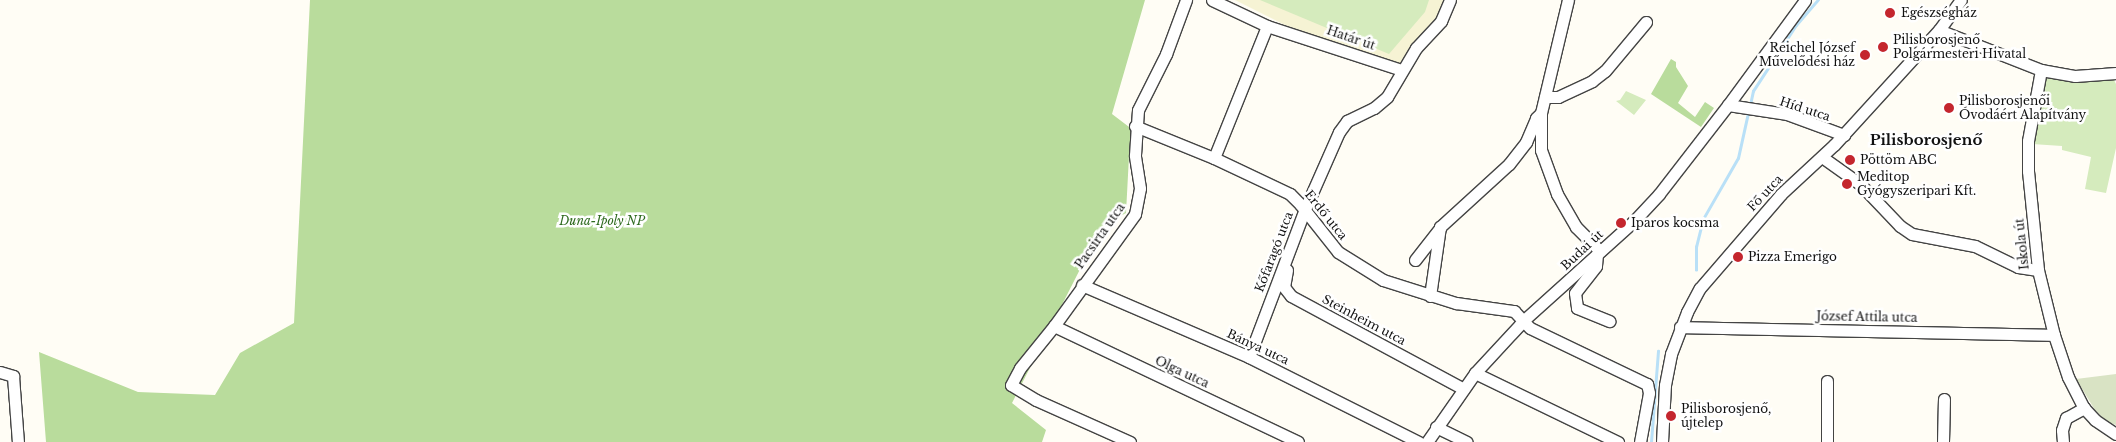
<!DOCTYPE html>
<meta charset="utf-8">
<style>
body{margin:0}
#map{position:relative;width:2116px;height:442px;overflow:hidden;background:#fffdf5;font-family:"Libre Baskerville",serif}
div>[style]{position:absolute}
.farmland>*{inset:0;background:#f6f3d4}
.green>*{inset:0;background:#d5ebbd}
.forest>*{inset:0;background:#b9dc9c}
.cemetery>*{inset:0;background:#d9e3c4}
.stream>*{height:2.5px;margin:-1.25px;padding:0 1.25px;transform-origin:1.25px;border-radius:1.25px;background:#b9e0f7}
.roads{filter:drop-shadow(1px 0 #444) drop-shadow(-1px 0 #444) drop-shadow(0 1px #444) drop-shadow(0 -1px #444)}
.minor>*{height:11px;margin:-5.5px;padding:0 5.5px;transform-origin:5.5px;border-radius:5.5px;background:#fff}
.dots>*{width:14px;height:14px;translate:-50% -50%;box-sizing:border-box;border:2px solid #fff;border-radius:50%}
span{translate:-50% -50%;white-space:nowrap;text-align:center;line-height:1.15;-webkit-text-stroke:5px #fff;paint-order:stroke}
.poi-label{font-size:12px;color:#111}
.left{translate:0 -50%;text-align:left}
.right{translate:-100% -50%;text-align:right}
.street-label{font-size:12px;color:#111}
.park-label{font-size:12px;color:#2f6b1f;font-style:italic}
.quarter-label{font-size:15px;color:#111;font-weight:700}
</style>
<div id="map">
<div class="farmland">
<i style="clip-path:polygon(1235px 0,1449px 0,1441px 17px,1401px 65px,1285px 25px)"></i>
</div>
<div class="green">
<i style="clip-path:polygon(1260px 0,1429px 0,1425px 12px,1389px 54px)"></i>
<i style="clip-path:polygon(2043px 78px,2079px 81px,2114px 80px,2116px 84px,2116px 148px,2106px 193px,2085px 189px,2091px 157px,2062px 150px,2062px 146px,2032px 144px)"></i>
<i style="clip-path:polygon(1626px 91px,1646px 100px,1634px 115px,1616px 101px,1620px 100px)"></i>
</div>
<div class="forest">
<i style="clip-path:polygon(310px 0,1145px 0,1112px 114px,1137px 133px,1129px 156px,1126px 213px,1102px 226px,1012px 403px,1046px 430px,1042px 442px,46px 442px,39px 352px,138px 392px,215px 395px,240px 353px,294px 323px)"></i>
<i style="clip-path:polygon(1671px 59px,1676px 62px,1676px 67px,1688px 86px,1678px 103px,1695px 117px,1705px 102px,1714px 108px,1701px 127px,1651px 94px)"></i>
</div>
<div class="cemetery">
<i style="clip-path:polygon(2116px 374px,2116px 425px,2106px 421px,2095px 410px,2076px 379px)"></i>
</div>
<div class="stream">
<i style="left:1750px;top:105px;width:14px;rotate:-78deg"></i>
<i style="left:1753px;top:91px;width:79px;rotate:-56.9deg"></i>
<i style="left:1796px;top:25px;width:33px;rotate:-49deg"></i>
<i style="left:1696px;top:270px;width:23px;rotate:-90deg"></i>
<i style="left:1696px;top:247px;width:29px;rotate:-76deg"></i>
<i style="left:1703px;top:219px;width:70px;rotate:-60.2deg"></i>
<i style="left:1738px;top:158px;width:46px;rotate:-77.5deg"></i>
<i style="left:1651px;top:442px;width:91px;rotate:-85.6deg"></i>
</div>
<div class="roads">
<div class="minor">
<i style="left:1212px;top:0;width:61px;rotate:25.3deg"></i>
<i style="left:1267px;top:26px;width:142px;rotate:18.1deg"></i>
<i style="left:1939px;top:30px;width:110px;rotate:21.4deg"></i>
<i style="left:2041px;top:70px;width:35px;rotate:10deg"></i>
<i style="left:2075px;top:76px;width:41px;rotate:-4.2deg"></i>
<i style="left:2041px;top:70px;width:72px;rotate:100.4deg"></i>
<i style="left:2028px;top:141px;width:30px;rotate:90deg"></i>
<i style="left:2028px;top:171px;width:100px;rotate:84.2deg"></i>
<i style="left:2038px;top:270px;width:67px;rotate:76.2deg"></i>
<i style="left:2054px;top:335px;width:44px;rotate:71.6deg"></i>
<i style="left:2068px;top:377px;width:35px;rotate:63deg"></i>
<i style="left:2084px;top:408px;width:16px;rotate:47deg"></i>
<i style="left:2095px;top:420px;width:25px;rotate:34deg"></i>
<i style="left:1545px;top:97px;width:13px"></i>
<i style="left:1558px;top:97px;width:38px;rotate:-25deg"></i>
<i style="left:1592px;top:81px;width:16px;rotate:-38deg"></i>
<i style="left:1605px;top:71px;width:64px;rotate:-50.1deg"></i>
<i style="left:1728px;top:105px;width:60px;rotate:8.7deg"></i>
<i style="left:1787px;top:114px;width:61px;rotate:20.2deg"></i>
<i style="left:1541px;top:113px;width:37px;rotate:90deg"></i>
<i style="left:1541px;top:150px;width:47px;rotate:70deg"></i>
<i style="left:1557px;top:194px;width:38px;rotate:60deg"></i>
<i style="left:1576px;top:227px;width:34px;rotate:45deg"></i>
<i style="left:1135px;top:126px;width:85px;rotate:22.1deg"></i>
<i style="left:1214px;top:158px;width:84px;rotate:25.3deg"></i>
<i style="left:1290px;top:194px;width:14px;rotate:45deg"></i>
<i style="left:1300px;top:204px;width:61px;rotate:51.6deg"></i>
<i style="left:1338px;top:252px;width:53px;rotate:31.9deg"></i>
<i style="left:1383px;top:280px;width:77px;rotate:17.5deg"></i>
<i style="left:1456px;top:303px;width:59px;rotate:7.9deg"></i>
<i style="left:1514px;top:311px;width:23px;rotate:47deg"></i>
<i style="left:1530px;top:328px;width:130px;rotate:25.6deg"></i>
<i style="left:1647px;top:384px;width:9px;rotate:77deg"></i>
<i style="left:1649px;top:393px;width:50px;rotate:100.4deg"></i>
<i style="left:1822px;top:157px;width:47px;rotate:35.4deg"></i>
<i style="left:1860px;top:184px;width:58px;rotate:46.4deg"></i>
<i style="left:1900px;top:226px;width:14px;rotate:34deg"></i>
<i style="left:1912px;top:234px;width:64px;rotate:10.8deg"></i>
<i style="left:1975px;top:246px;width:48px;rotate:26deg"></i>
<i style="left:2018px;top:267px;width:20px;rotate:9deg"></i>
<i style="left:1214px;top:158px;width:142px;rotate:-68.1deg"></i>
<i style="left:1597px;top:254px;width:12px;rotate:95deg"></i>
<i style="left:1596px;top:266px;width:34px;rotate:128deg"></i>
<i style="left:1575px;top:293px;width:15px;rotate:82deg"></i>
<i style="left:1577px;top:308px;width:35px;rotate:22deg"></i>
<i style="left:1415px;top:260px;width:41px;rotate:-52deg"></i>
<i style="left:1287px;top:270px;width:17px;rotate:100deg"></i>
<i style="left:1284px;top:287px;width:11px;rotate:52deg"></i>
<i style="left:1291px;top:296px;width:196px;rotate:28.3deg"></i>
<i style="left:1082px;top:285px;width:182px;rotate:23.3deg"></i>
<i style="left:1249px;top:357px;width:190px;rotate:26.6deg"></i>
<i style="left:1430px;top:296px;width:70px;rotate:-81.8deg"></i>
<i style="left:1440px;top:227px;width:93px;rotate:-42.4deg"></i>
<i style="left:1509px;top:164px;width:28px;rotate:-52deg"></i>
<i style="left:1526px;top:142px;width:26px;rotate:-67deg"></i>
<i style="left:1536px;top:118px;width:7px;rotate:-45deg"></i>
<i style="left:1541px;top:113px;width:116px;rotate:-76.6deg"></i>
<i style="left:1054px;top:326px;width:270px;rotate:25.4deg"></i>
<i style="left:1680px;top:327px;width:374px;rotate:1.2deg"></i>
<i style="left:1249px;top:357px;width:158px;rotate:-69.3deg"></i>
<i style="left:1305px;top:209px;width:84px;rotate:-66.2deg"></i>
<i style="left:1339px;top:132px;width:14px;rotate:-54deg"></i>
<i style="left:1347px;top:121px;width:30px;rotate:-26deg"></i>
<i style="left:1374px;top:108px;width:17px;rotate:-40deg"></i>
<i style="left:1387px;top:97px;width:57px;rotate:-59.4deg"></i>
<i style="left:1416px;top:48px;width:37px;rotate:-47deg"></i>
<i style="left:1441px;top:21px;width:23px;rotate:-67deg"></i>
<i style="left:0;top:372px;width:14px;rotate:17deg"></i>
<i style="left:13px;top:376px;width:66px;rotate:85.7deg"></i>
<i style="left:1475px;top:373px;width:159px;rotate:25.8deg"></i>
<i style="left:1436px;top:427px;width:34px;rotate:26deg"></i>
<i style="left:1130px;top:442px;width:103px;rotate:-155.9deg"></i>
<i style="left:1036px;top:400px;width:29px;rotate:-149deg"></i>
<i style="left:1011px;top:385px;width:19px;rotate:-62deg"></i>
<i style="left:1020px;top:368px;width:54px;rotate:-51deg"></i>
<i style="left:1054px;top:326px;width:138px;rotate:-54.1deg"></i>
<i style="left:1135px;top:214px;width:26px;rotate:-79deg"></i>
<i style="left:1140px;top:188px;width:33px;rotate:-99deg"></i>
<i style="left:1135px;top:155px;width:45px;rotate:-86.2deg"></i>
<i style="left:1138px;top:110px;width:63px;rotate:-63.4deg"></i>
<i style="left:1166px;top:54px;width:58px;rotate:-69.7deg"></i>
<i style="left:1427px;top:442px;width:84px;rotate:-55.2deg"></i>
<i style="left:1475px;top:373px;width:72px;rotate:-47.2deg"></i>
<i style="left:1524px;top:320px;width:147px;rotate:-42deg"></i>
<i style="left:1633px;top:222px;width:38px;rotate:-47deg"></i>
<i style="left:1659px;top:194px;width:113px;rotate:-52.2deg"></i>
<i style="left:1728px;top:105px;width:130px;rotate:-53.7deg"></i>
<i style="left:1662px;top:442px;width:57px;rotate:-87deg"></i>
<i style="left:1665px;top:385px;width:32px;rotate:-79deg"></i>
<i style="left:1671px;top:354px;width:45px;rotate:-69.1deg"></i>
<i style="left:1687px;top:312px;width:27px;rotate:-62deg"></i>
<i style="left:1700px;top:288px;width:124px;rotate:-49.2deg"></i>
<i style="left:1781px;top:194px;width:72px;rotate:-42.8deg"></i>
<i style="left:1834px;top:145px;width:156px;rotate:-47.6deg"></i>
<i style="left:1939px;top:30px;width:37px;rotate:-54deg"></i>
<i style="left:1827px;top:442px;width:61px;rotate:-90deg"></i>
<i style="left:1943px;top:442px;width:43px;rotate:-88.7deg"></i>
<i style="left:2063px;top:442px;width:12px;rotate:-95deg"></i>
<i style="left:2062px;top:430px;width:13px;rotate:-72deg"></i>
<i style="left:2066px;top:418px;width:21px;rotate:-29deg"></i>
</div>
</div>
<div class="dots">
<i style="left:1890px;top:13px;background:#c4262e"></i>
<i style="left:1883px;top:47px;background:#c4262e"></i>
<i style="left:1865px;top:55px;background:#c4262e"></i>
<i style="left:1949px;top:108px;background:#c4262e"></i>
<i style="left:1850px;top:160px;background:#c4262e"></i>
<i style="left:1847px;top:184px;background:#c4262e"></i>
<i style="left:1621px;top:223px;background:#c4262e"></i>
<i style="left:1738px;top:257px;background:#c4262e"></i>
<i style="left:1671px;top:416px;background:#c4262e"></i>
</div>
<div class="poi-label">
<span class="left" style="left:1901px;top:13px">Egészségház</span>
<span class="left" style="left:1893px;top:47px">Pilisborosjenő<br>Polgármesteri Hivatal</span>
<span class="right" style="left:1855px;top:55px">Reichel József<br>Művelődési ház</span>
<span class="left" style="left:1959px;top:108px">Pilisborosjenői<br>Óvodáért Alapítvány</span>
<span class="left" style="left:1860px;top:160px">Pöttöm ABC</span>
<span class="left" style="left:1857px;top:184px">Meditop<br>Gyógyszeripari Kft.</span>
<span class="left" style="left:1631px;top:223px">Iparos kocsma</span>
<span class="left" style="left:1748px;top:257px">Pizza Emerigo</span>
<span class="left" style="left:1681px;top:416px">Pilisborosjenő,<br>újtelep</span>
</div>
<div class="street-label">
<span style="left:1351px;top:38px;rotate:19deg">Határ út</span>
<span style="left:1805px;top:109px;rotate:18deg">Híd utca</span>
<span style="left:1765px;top:193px;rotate:-47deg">Fő utca</span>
<span style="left:1326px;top:215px;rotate:51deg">Erdő utca</span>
<span style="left:1100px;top:236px;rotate:-55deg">Pacsirta utca</span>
<span style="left:2022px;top:244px;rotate:-96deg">Iskola út</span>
<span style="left:1582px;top:250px;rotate:-43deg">Budai út</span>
<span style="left:1274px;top:252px;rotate:-69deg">Kőfaragó utca</span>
<span style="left:1867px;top:317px;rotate:1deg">József Attila utca</span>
<span style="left:1364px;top:320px;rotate:28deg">Steinheim utca</span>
<span style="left:1258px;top:347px;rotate:25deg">Bánya utca</span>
<span style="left:1182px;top:372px;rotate:25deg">Olga utca</span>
</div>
<div class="park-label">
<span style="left:602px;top:221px">Duna-Ipoly NP</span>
</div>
<div class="quarter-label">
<span style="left:1926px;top:140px">Pilisborosjenő</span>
</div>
</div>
